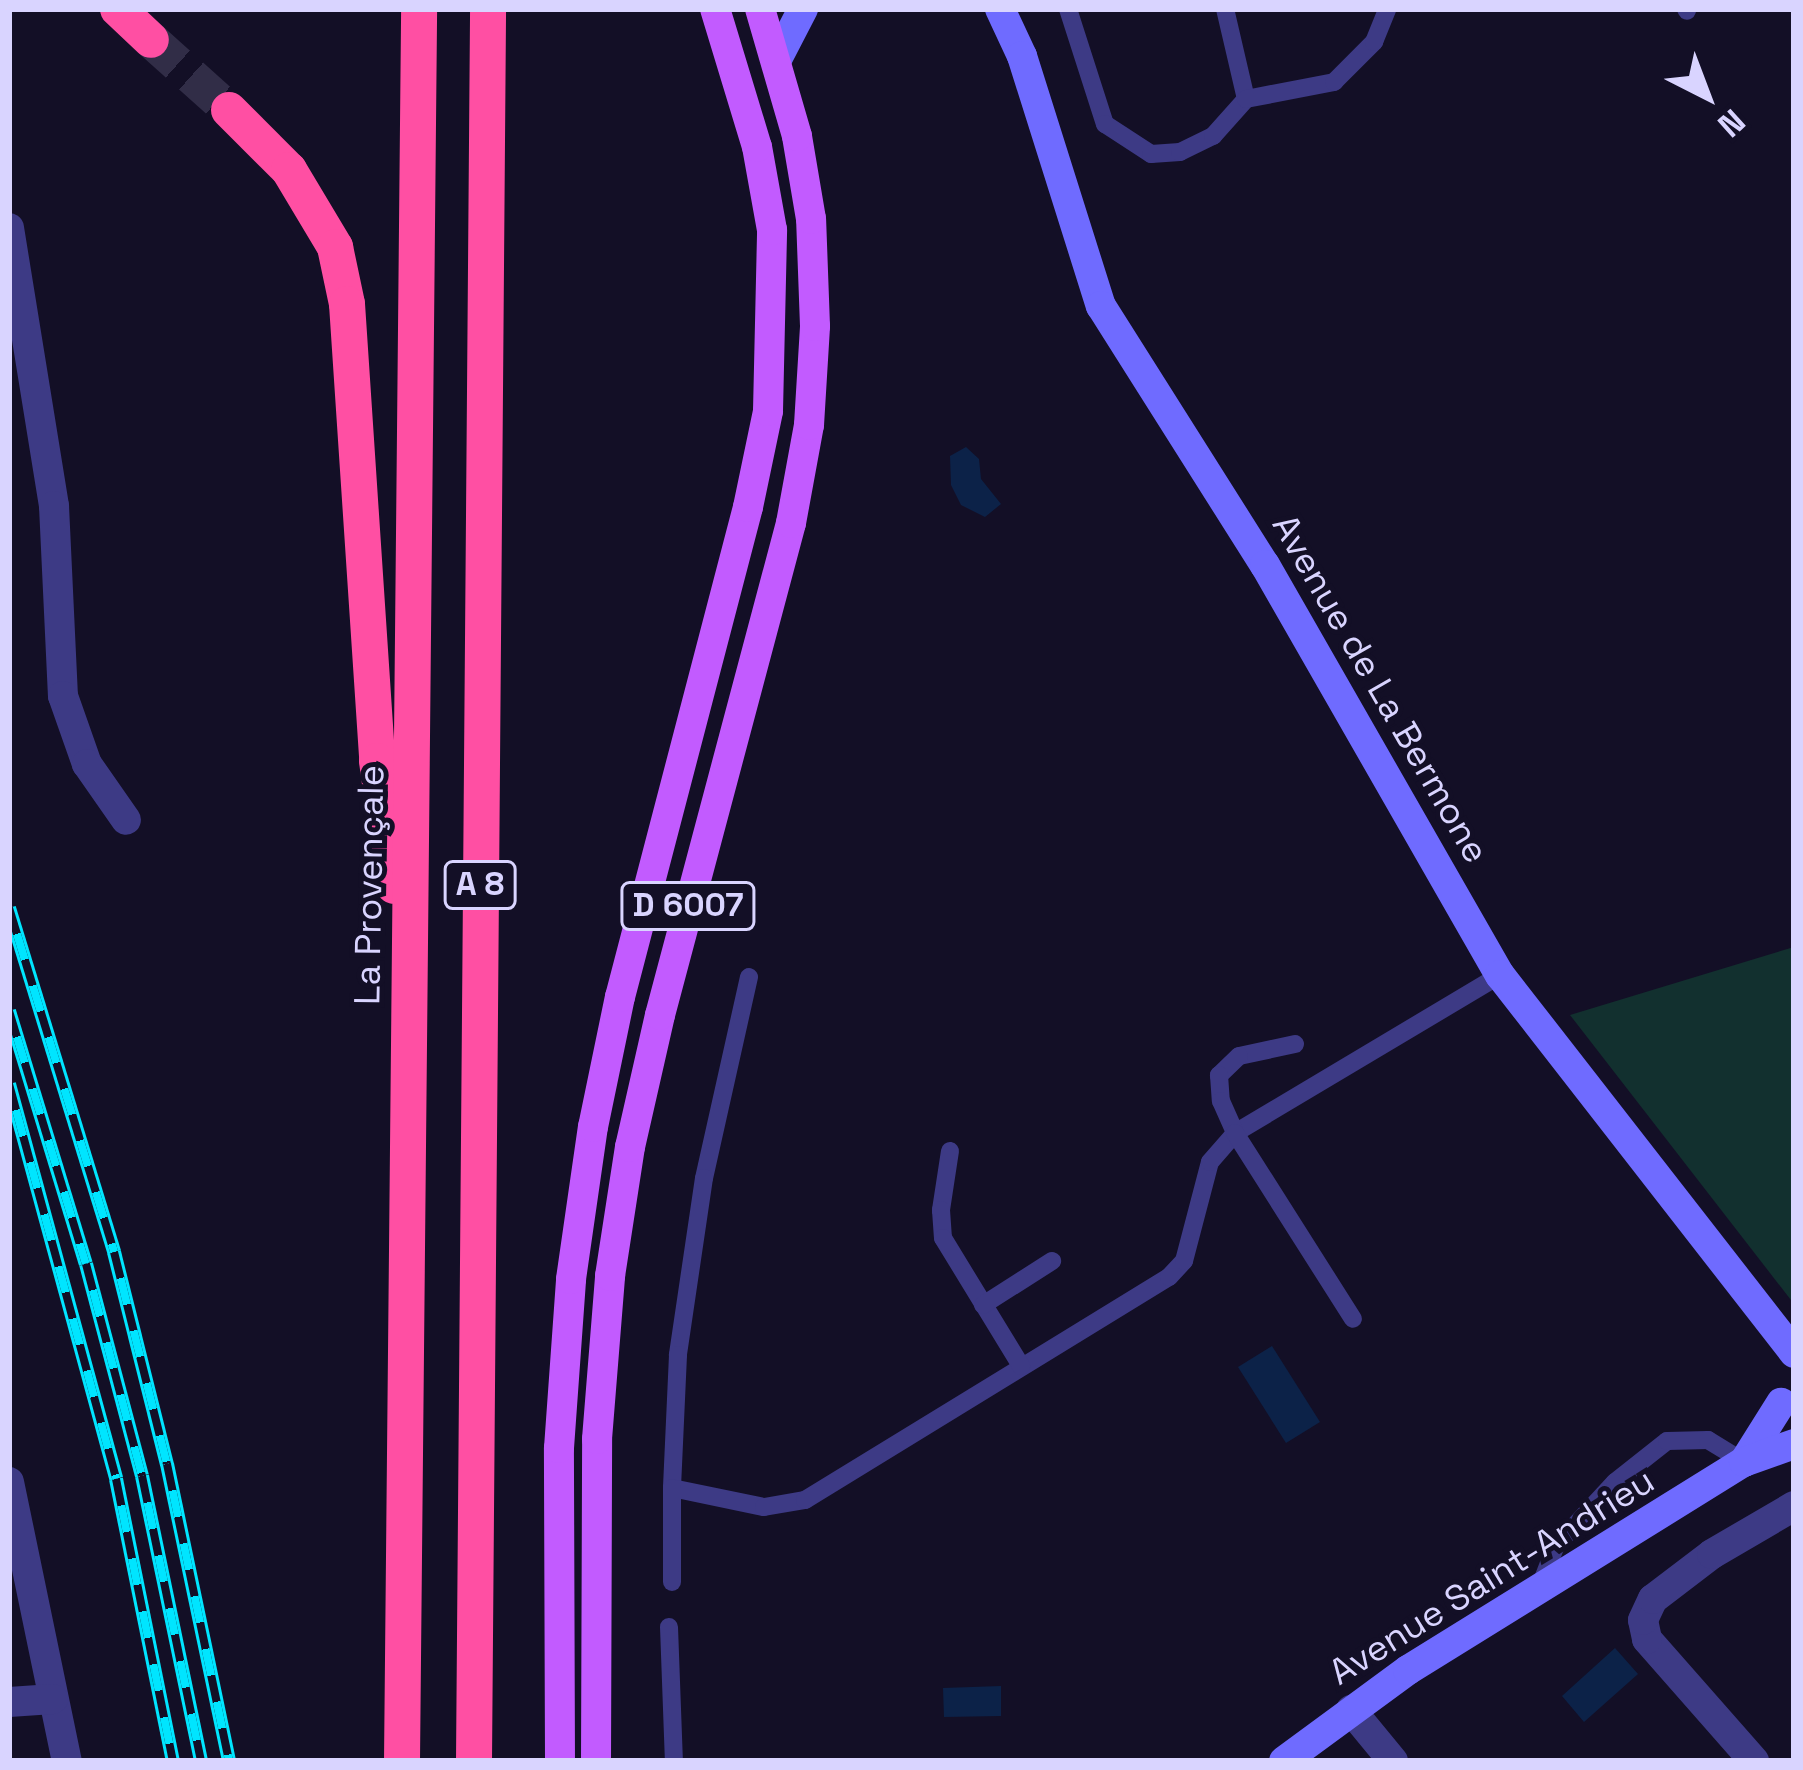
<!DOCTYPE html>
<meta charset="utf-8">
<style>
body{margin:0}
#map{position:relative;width:1803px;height:1770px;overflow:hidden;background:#130f26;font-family:"Space Grotesk",sans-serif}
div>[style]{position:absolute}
.green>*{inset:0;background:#12302f}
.water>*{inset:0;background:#0c2248}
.highway-tunnel>*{height:36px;margin-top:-18px;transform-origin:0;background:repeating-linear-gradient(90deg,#312d47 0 36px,transparent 0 54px)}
.lane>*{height:18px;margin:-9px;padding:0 9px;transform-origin:9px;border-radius:9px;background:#3d3a85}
.street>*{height:30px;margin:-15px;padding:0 15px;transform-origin:15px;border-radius:15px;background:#3d3a85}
.secondary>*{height:30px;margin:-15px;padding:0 15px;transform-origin:15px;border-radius:15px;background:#6f6bff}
.primary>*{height:30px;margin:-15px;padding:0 15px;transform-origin:15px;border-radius:15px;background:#c25bff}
.highway>*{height:36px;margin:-18px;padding:0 18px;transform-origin:18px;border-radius:18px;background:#ff4fa3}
.rail>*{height:14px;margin-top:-7px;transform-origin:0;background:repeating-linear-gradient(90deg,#130f26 0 27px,#00e5ff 0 54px);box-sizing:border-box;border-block:3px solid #00e5ff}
span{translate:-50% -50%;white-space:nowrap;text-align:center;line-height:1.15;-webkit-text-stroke:10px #130f26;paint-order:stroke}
.shield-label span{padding:3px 9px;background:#130f26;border:3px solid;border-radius:9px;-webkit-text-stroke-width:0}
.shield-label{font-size:33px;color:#d9d4ff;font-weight:700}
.street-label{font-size:36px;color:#d9d4ff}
.frame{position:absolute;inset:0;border:12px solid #d9d4ff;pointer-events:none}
.north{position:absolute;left:1647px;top:36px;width:120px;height:120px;-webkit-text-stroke:9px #130f26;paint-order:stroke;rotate:138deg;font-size:33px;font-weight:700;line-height:48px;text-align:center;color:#d9d4ff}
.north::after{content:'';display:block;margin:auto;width:42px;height:54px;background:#d9d4ff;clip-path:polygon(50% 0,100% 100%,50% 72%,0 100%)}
</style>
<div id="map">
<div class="green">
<i style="clip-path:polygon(1794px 947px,1794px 1304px,1570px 1015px)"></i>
</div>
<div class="water">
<i style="clip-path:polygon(966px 447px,979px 459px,981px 479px,1001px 504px,985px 517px,961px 505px,951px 485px,950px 456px)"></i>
<i style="clip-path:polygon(1272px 1346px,1320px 1422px,1286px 1443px,1238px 1367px)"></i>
<i style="clip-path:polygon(1615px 1648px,1638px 1674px,1584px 1722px,1562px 1696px)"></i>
<i style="clip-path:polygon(1001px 1686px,1001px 1716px,944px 1717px,943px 1688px)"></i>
</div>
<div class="highway-tunnel">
<i style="left:151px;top:40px;width:105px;rotate:41.9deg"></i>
</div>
<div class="lane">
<i style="left:1068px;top:9px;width:121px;rotate:72.2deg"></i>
<i style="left:1105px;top:124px;width:55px;rotate:33.1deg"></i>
<i style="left:1151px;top:154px;width:29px;rotate:-4deg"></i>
<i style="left:1180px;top:152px;width:37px;rotate:-26deg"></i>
<i style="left:1213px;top:136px;width:50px;rotate:-48.3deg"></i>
<i style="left:1246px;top:99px;width:92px;rotate:-103.1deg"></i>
<i style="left:1686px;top:9px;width:2px;rotate:63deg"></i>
<i style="left:1246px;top:99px;width:90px;rotate:-10.9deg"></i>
<i style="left:1334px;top:82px;width:57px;rotate:-45deg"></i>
<i style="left:1374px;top:42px;width:35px;rotate:-68deg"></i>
<i style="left:749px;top:977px;width:206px;rotate:102.6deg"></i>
<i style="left:704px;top:1178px;width:179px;rotate:98.4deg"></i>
<i style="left:678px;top:1355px;width:133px;rotate:92.6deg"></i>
<i style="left:672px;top:1488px;width:94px;rotate:11.7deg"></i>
<i style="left:764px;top:1507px;width:42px;rotate:-9.7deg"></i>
<i style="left:805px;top:1500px;width:427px;rotate:-31.5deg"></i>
<i style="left:1169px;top:1277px;width:22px;rotate:-47deg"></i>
<i style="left:1184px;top:1261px;width:102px;rotate:-75.3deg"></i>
<i style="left:1210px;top:1162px;width:38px;rotate:-49deg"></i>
<i style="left:1235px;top:1133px;width:309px;rotate:-30.8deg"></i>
<i style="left:1295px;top:1044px;width:57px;rotate:167.9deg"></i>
<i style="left:1239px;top:1056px;width:28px;rotate:136deg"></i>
<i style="left:1219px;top:1075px;width:26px;rotate:86deg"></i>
<i style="left:1221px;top:1101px;width:35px;rotate:66deg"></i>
<i style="left:1235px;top:1133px;width:220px;rotate:57.6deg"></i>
<i style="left:950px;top:1151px;width:60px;rotate:98.7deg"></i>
<i style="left:941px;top:1210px;width:28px;rotate:86deg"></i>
<i style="left:943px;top:1238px;width:150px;rotate:58.6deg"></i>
<i style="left:983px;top:1305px;width:82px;rotate:-32.5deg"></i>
<i style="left:672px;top:1582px;width:94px;rotate:-90deg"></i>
<i style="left:1541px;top:1584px;width:40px;rotate:-69deg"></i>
<i style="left:1555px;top:1547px;width:88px;rotate:-47.3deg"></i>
<i style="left:1615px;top:1482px;width:66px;rotate:-38.3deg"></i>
<i style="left:1667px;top:1441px;width:41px;rotate:-1.4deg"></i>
<i style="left:1708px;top:1440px;width:42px;rotate:31.4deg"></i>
<i style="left:669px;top:1627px;width:134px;rotate:87.9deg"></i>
</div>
<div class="street">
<i style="left:9px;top:228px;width:282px;rotate:80.8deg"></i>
<i style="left:54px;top:506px;width:190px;rotate:87.3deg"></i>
<i style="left:63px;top:696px;width:72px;rotate:70.6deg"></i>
<i style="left:87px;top:764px;width:68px;rotate:55.1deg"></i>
<i style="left:9px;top:1482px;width:285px;rotate:78.3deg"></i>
<i style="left:9px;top:1702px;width:44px;rotate:-3.9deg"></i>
<i style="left:1351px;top:1710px;width:66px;rotate:50.5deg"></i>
<i style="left:1754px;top:1761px;width:162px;rotate:-131.3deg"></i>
<i style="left:1647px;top:1639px;width:19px;rotate:-102deg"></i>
<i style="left:1643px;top:1620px;width:23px;rotate:-65deg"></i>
<i style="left:1653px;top:1599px;width:74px;rotate:-37.3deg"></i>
<i style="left:1712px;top:1554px;width:95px;rotate:-30.3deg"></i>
</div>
<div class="secondary">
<i style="left:1000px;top:9px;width:52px;rotate:64.9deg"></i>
<i style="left:1022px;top:56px;width:262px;rotate:72.5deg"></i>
<i style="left:1101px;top:306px;width:307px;rotate:57.7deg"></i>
<i style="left:1265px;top:565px;width:473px;rotate:60.2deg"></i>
<i style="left:1500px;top:975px;width:479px;rotate:52.1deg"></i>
<i style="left:776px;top:61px;width:59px;rotate:-62.6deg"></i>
<i style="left:1744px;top:1462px;width:70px;rotate:-57.9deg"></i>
<i style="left:1284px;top:1761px;width:154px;rotate:-36.3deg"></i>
<i style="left:1408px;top:1670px;width:395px;rotate:-31.8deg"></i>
<i style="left:1744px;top:1462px;width:53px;rotate:-19.8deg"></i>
</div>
<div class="primary">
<i style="left:560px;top:1761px;width:313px;rotate:-90.2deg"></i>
<i style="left:559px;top:1448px;width:169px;rotate:-85.9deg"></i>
<i style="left:571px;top:1279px;width:154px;rotate:-81.8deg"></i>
<i style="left:593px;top:1127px;width:133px;rotate:-78.3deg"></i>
<i style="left:620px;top:997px;width:506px;rotate:-75.36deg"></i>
<i style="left:748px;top:507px;width:98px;rotate:-78.2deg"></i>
<i style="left:768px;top:411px;width:181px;rotate:-88.7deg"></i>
<i style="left:772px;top:230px;width:84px;rotate:-100.2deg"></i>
<i style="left:757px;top:147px;width:144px;rotate:-106.9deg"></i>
<i style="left:596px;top:1761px;width:322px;rotate:-89.8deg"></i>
<i style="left:597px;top:1439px;width:164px;rotate:-85.4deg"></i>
<i style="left:610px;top:1276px;width:131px;rotate:-81.2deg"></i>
<i style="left:630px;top:1147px;width:135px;rotate:-77.2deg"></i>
<i style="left:660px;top:1015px;width:509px;rotate:-75.09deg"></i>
<i style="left:791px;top:523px;width:100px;rotate:-79.6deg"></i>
<i style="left:809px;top:425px;width:99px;rotate:-86.5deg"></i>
<i style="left:815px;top:326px;width:107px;rotate:-92.1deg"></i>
<i style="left:811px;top:219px;width:84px;rotate:-99.6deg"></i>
<i style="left:797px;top:136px;width:132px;rotate:-106.2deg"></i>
</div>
<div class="highway">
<i style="left:118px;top:9px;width:45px;rotate:43.2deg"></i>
<i style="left:229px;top:110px;width:85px;rotate:45deg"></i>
<i style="left:289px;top:170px;width:90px;rotate:59.1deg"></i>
<i style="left:335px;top:247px;width:58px;rotate:78.1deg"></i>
<i style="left:347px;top:304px;width:458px;rotate:86.2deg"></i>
<i style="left:377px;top:761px;width:126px;rotate:82.3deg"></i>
<i style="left:402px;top:1761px;width:1752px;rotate:-89.44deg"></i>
<i style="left:474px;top:1761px;width:1752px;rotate:-89.54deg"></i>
</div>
<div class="rail">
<i style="left:9px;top:908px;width:360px;rotate:73deg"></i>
<i style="left:114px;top:1252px;width:219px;rotate:76deg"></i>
<i style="left:167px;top:1464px;width:303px;rotate:78.2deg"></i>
<i style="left:9px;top:1011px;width:264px;rotate:73.1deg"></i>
<i style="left:86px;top:1264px;width:219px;rotate:75.2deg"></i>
<i style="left:142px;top:1476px;width:291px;rotate:78.3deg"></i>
<i style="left:9px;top:1084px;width:409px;rotate:74.8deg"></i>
<i style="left:116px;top:1479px;width:288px;rotate:78.6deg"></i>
</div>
<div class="shield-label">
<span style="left:480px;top:885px">A 8</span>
<span style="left:688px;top:906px">D 6007</span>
</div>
<div class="street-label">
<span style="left:1380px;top:689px;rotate:60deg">Avenue de La Bermone</span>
<span style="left:370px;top:885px;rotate:-89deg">La Provençale</span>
<span style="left:1492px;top:1577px;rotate:-32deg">Avenue Saint-Andrieu</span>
</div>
<div class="frame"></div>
<div class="north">N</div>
</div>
